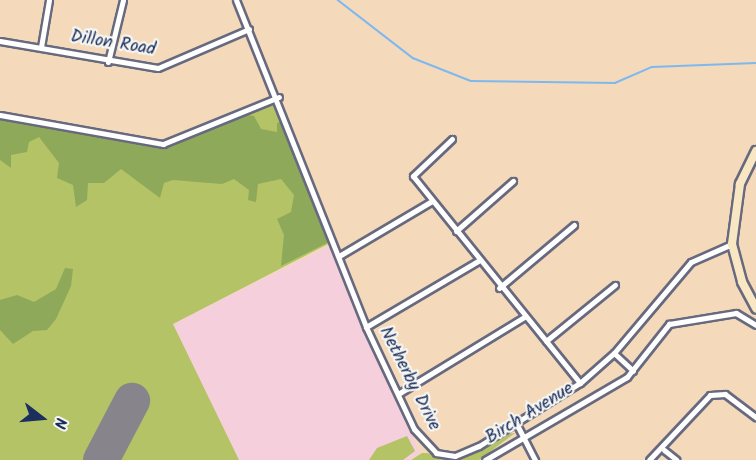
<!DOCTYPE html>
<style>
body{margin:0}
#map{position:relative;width:756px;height:460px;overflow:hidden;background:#f4d9bb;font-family:Kalam,sans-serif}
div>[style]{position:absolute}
.built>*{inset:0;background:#f5cfdb}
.green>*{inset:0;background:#b3c365}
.forest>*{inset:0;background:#8ea95a}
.stream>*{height:1.5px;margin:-0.75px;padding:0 0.75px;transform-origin:0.75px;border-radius:0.75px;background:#7db9ef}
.runway>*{height:36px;margin:-18px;padding:0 18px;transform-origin:18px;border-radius:18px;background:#88848c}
.roads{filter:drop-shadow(2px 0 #676a7f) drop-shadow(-2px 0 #676a7f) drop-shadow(0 2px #676a7f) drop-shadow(0 -2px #676a7f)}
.minor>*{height:5px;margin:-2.5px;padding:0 2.5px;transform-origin:2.5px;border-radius:2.5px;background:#fff}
.secondary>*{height:8px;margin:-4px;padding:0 4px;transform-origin:4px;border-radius:4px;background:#f9e7c3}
span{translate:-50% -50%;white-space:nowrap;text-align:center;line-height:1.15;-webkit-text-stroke:4.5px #f6f6f2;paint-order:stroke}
.street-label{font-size:18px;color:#1b2f5e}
.north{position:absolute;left:12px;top:388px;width:60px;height:60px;-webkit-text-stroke:4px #f6f6f2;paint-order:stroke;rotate:106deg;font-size:16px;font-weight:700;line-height:24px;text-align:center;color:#1b2f5e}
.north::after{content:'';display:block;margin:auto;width:21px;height:27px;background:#1b2f5e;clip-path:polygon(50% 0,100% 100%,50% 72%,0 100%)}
</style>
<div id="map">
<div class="built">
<i style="clip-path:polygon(331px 245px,420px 453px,410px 460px,239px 460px,173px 324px)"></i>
</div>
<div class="green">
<i style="clip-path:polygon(270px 104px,278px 106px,330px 243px,173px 324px,239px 460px,0 460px,0 118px,164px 146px)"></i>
<i style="clip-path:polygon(515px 433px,479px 460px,451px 460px,504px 434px)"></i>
<i style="clip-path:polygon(407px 436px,415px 451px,403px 460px,369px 460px,377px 448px)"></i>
<i style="clip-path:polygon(422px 453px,427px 453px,448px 460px,411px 460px)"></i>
</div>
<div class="forest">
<i style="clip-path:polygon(247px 115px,254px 116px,261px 129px,277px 132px,277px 123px,283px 121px,329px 242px,281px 266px,284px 235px,277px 219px,291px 212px,294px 195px,281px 179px,258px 184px,256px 202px,248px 200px,249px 190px,234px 179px,222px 184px,173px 180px,164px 183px,160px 198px,121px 169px,104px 183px,88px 183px,87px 200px,76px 207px,73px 185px,57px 178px,59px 163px,39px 137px,29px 142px,27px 152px,11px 155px,11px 168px,0 160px,0 119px,164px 147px)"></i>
<i style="clip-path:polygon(65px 268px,73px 269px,71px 286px,56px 319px,47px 330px,33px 331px,13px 344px,0 330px,0 300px,17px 295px,34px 302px,56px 289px)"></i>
</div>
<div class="stream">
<i style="left:338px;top:0;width:95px;rotate:37.7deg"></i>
<i style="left:413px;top:58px;width:62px;rotate:21.6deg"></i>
<i style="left:471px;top:81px;width:144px;rotate:0.8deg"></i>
<i style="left:615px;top:83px;width:40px;rotate:-23.4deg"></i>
<i style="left:652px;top:67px;width:104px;rotate:-2.2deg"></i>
</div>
<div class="runway">
<i style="left:101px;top:460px;width:67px;rotate:-62.3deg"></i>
</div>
<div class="roads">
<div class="minor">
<i style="left:236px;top:0;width:352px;rotate:68.3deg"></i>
<i style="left:366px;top:327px;width:113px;rotate:64.8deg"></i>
<i style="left:414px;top:429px;width:33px;rotate:47deg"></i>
<i style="left:436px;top:453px;width:19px;rotate:9deg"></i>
<i style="left:455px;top:456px;width:26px;rotate:-23deg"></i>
<i style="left:479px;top:446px;width:119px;rotate:-32deg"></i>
<i style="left:580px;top:383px;width:45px;rotate:-41.4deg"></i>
<i style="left:614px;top:353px;width:119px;rotate:-49.8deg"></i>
<i style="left:691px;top:262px;width:45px;rotate:-23.7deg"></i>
<i style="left:0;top:41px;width:160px;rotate:9.7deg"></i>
<i style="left:158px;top:68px;width:99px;rotate:-23.2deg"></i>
<i style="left:41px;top:47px;width:48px;rotate:-80.3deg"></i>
<i style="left:108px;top:62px;width:64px;rotate:-76.4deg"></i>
<i style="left:0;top:115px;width:166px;rotate:10.1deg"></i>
<i style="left:163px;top:144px;width:125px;rotate:-22.1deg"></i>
<i style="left:452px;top:139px;width:54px;rotate:136.5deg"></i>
<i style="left:413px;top:176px;width:266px;rotate:51.1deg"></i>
<i style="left:456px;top:231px;width:76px;rotate:-41.3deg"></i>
<i style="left:339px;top:256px;width:108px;rotate:-30.6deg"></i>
<i style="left:499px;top:288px;width:98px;rotate:-40deg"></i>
<i style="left:366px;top:327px;width:130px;rotate:-30.5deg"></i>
<i style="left:546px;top:341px;width:89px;rotate:-39.1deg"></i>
<i style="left:614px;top:353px;width:26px;rotate:43deg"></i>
<i style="left:398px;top:394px;width:148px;rotate:-31.4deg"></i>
<i style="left:516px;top:423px;width:42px;rotate:62.8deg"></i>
<i style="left:664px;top:450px;width:16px;rotate:38deg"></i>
<i style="left:485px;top:460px;width:164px;rotate:-30.3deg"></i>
<i style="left:627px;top:377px;width:68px;rotate:-51.6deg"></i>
<i style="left:669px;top:324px;width:68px;rotate:-9.3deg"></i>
<i style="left:736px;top:313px;width:23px;rotate:31deg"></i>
<i style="left:649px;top:460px;width:89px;rotate:-46.8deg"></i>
<i style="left:710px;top:395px;width:15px;rotate:-4deg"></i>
<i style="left:725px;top:394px;width:39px;rotate:37deg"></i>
</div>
<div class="secondary">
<i style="left:756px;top:151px;width:37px;rotate:116deg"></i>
<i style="left:740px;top:184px;width:61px;rotate:97.6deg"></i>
<i style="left:732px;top:244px;width:39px;rotate:75deg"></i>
<i style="left:742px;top:282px;width:30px;rotate:62deg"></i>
</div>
</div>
<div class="street-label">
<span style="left:113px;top:44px;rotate:9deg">Dillon Road</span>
<span style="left:409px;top:379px;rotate:63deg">Netherby Drive</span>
<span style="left:530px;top:414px;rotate:-32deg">Birch Avenue</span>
</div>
<div class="north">N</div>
</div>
